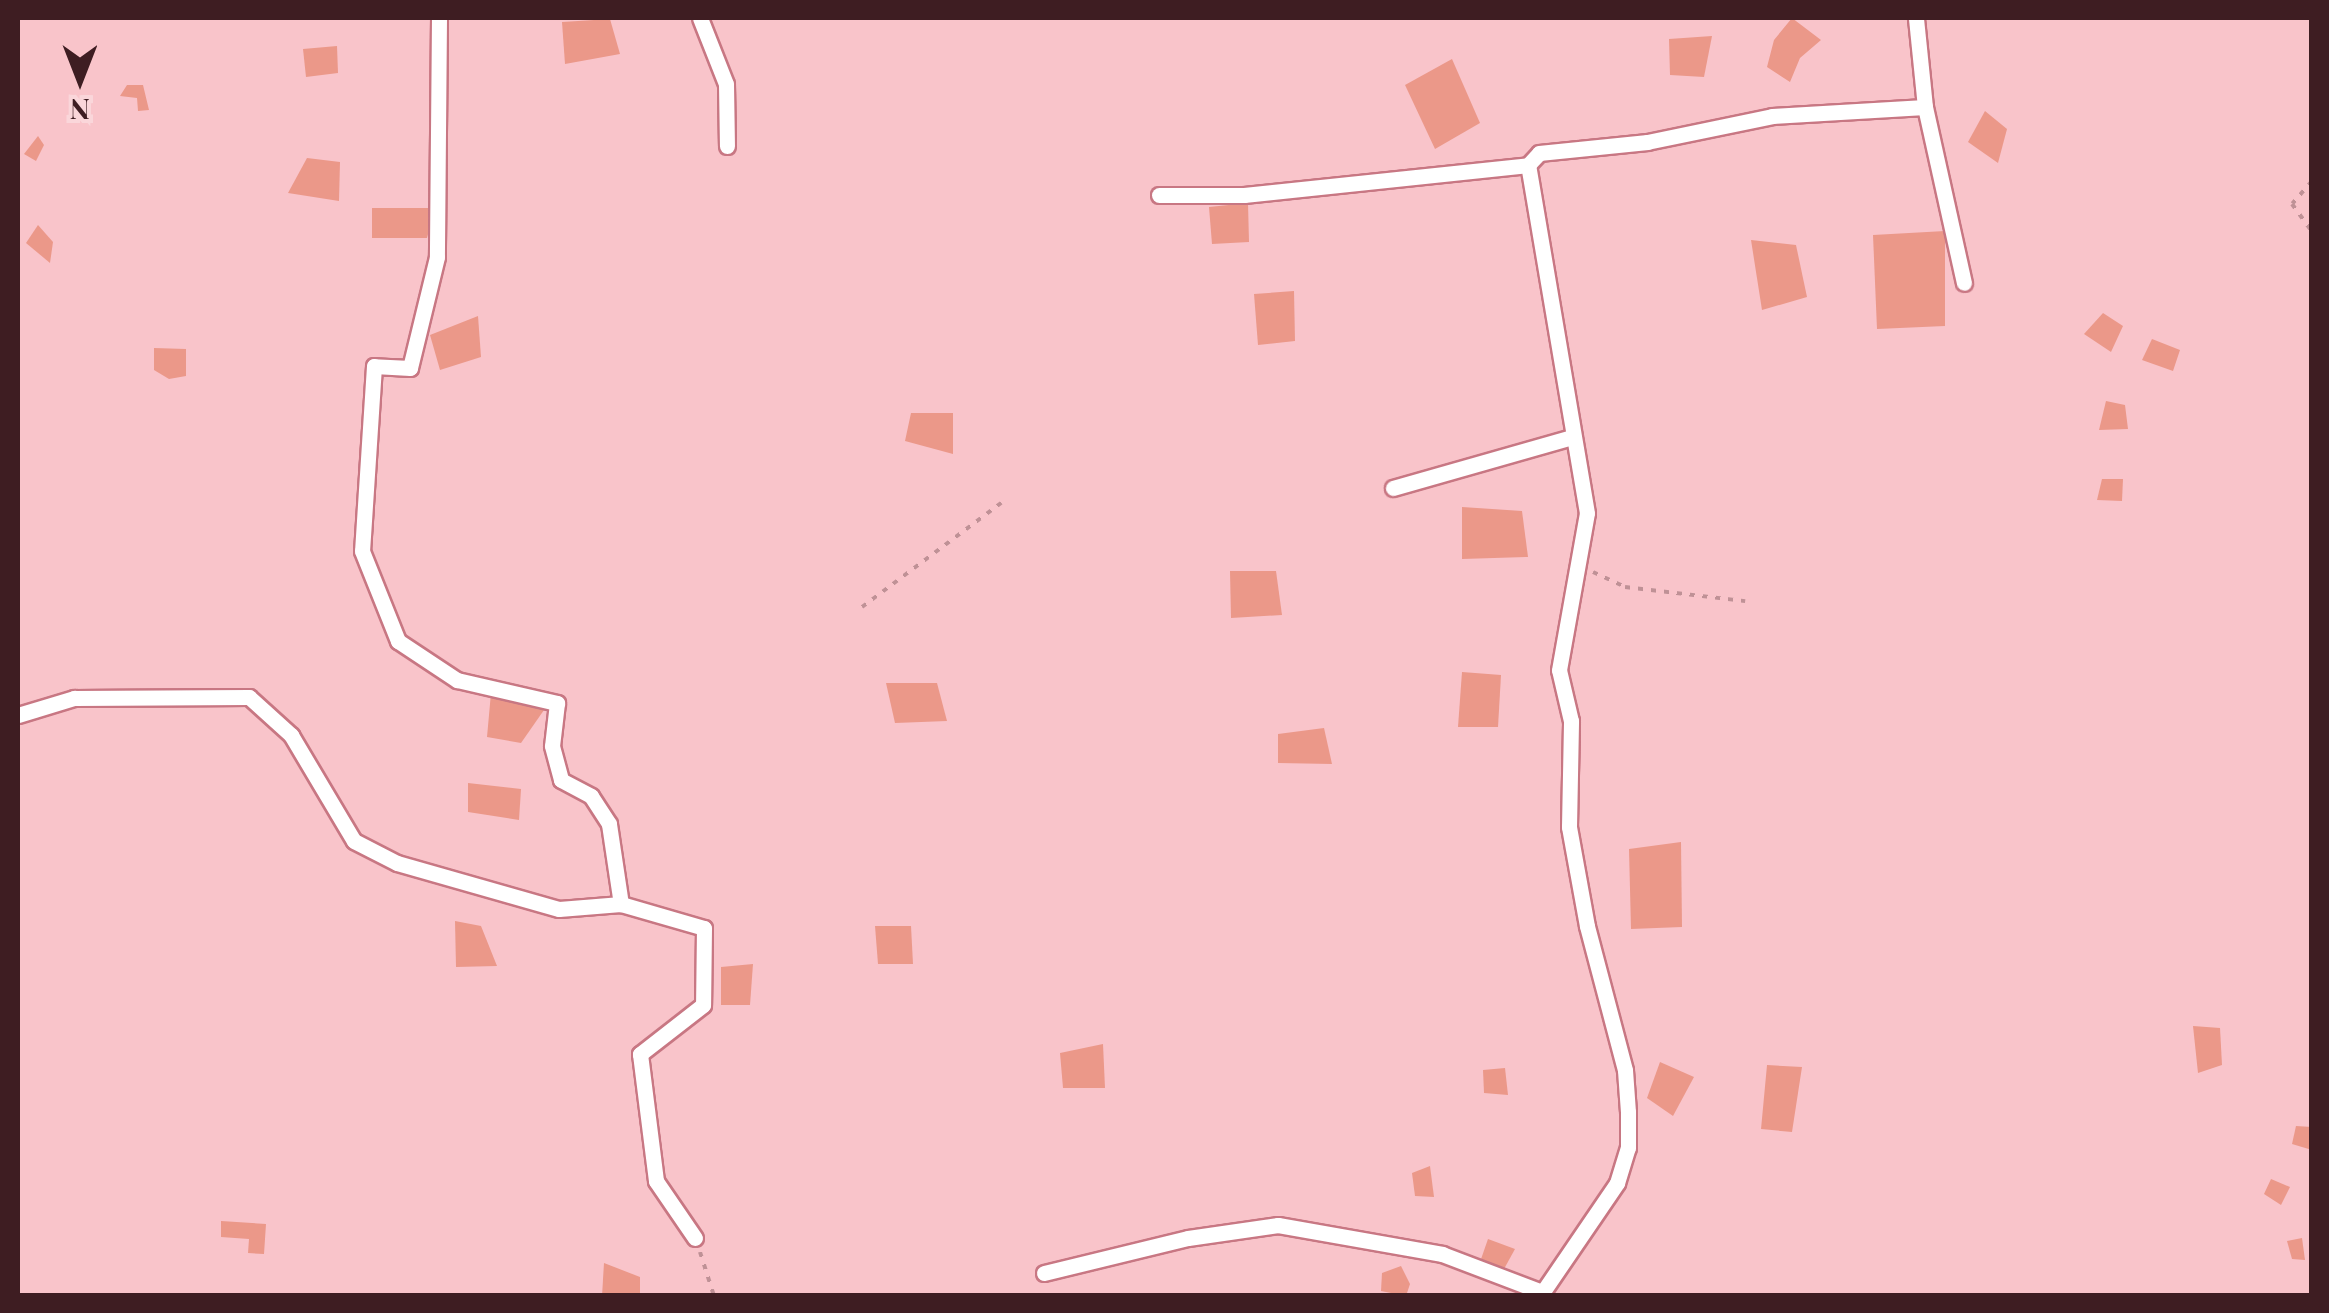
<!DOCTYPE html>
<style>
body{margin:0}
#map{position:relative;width:2329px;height:1313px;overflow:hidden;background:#f9c4ca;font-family:"Playfair Display",serif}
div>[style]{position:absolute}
.building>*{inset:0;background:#eb9889}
.path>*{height:4px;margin-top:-2px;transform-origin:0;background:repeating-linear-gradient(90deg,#bf9196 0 5px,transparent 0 13px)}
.roads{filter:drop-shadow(2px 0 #c87783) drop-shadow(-2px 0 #c87783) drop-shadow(0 2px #c87783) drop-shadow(0 -2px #c87783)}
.street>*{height:15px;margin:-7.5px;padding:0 7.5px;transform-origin:7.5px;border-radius:7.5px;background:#fff}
span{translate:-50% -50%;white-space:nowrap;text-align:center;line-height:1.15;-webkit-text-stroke:8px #fad6da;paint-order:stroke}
.frame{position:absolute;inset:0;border:20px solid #3e1d22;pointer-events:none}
.north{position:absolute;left:30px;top:30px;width:100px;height:100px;-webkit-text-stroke:8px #fad6da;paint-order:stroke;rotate:180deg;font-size:28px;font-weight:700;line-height:40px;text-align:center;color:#3e1d22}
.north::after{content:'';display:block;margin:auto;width:35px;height:45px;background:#3e1d22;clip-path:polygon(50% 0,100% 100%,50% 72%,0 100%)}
</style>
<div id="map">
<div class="building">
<i style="clip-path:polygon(1792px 18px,1821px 40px,1800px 58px,1790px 82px,1767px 67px,1774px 40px)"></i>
<i style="clip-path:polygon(610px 19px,620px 54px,565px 64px,562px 22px)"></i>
<i style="clip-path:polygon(1712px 36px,1704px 77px,1670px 75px,1669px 39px)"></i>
<i style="clip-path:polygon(337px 46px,338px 73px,306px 77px,303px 49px)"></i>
<i style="clip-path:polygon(1452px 59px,1480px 123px,1435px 149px,1405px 85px)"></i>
<i style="clip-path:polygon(127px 85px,143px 85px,149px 110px,138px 111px,137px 98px,120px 96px)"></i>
<i style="clip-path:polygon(1985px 111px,2007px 129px,1998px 163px,1968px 142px)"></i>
<i style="clip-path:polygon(38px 136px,44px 145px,36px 161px,24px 154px)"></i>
<i style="clip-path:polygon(307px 158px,340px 162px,339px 201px,288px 193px)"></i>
<i style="clip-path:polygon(1248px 203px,1249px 242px,1212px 244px,1209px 207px)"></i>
<i style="clip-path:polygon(372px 208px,435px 208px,427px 238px,372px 238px)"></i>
<i style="clip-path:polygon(38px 225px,53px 242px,50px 263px,26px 243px)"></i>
<i style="clip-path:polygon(1945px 231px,1945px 326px,1877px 329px,1873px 235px)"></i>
<i style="clip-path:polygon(1751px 240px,1796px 245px,1807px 297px,1762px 310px)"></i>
<i style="clip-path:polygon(1294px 291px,1295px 341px,1258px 345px,1254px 294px)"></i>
<i style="clip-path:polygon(2103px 313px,2123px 326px,2111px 352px,2084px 334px)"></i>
<i style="clip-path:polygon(478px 316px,481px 357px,440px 370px,430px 335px)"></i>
<i style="clip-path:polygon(2152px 339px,2180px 350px,2173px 371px,2142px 360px)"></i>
<i style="clip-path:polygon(154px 348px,186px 349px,186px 376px,169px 379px,154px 370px)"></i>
<i style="clip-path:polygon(2106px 401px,2125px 405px,2128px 429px,2099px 430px)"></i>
<i style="clip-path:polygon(911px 413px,953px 413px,953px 454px,905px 441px)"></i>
<i style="clip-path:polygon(2102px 479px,2123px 479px,2122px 501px,2097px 500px)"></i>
<i style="clip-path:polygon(1462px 507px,1522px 511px,1528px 557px,1462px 559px)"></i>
<i style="clip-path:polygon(1230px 571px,1276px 571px,1282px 615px,1231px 618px)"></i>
<i style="clip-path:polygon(1462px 672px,1501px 675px,1498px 727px,1458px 727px)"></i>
<i style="clip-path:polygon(886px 683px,937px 683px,947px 721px,895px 723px)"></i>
<i style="clip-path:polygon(491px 693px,544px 710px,521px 743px,487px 737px)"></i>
<i style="clip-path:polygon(1324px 728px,1332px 764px,1278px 763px,1278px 734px)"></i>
<i style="clip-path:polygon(468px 783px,521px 789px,519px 820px,468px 812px)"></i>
<i style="clip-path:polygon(1681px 842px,1682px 927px,1631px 929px,1629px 849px)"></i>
<i style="clip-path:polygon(455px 921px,481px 926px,497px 966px,456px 967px)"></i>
<i style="clip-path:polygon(875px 926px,911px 926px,913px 964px,878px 964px)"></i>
<i style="clip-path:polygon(753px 964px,750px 1005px,721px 1005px,721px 967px)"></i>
<i style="clip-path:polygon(2193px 1026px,2220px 1028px,2222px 1065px,2198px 1073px)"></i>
<i style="clip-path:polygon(1103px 1044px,1105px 1088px,1063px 1088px,1060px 1053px)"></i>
<i style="clip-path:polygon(1660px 1062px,1694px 1077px,1673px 1116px,1647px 1098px)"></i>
<i style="clip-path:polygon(1767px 1065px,1802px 1067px,1792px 1132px,1761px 1129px)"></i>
<i style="clip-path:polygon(1505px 1068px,1508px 1095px,1484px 1093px,1483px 1070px)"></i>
<i style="clip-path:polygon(2296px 1126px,2312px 1127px,2312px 1150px,2292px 1144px)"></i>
<i style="clip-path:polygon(1430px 1166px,1434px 1197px,1415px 1196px,1412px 1173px)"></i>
<i style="clip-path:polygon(2271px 1179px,2290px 1187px,2281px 1205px,2264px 1194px)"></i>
<i style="clip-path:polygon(221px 1221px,266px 1224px,264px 1254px,248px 1253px,249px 1239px,221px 1237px)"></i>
<i style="clip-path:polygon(2302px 1238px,2305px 1260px,2292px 1259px,2287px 1241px)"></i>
<i style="clip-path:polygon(1488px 1239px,1515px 1249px,1504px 1269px,1480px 1262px)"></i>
<i style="clip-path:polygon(604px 1263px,640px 1277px,640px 1296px,602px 1296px)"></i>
<i style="clip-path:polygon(1401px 1266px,1410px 1284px,1406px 1296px,1381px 1291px,1382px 1273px)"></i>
</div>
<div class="path">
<i style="left:2312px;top:181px;width:30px;rotate:131deg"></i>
<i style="left:2292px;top:204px;width:34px;rotate:54deg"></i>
<i style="left:1593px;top:572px;width:35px;rotate:25deg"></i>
<i style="left:1625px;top:587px;width:121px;rotate:6.7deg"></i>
<i style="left:862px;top:607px;width:174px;rotate:-36.8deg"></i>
<i style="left:700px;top:1252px;width:46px;rotate:72.3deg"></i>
</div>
<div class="roads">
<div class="street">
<i style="left:439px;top:18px;width:239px;rotate:90.5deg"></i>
<i style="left:437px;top:257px;width:114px;rotate:103.7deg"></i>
<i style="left:410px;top:368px;width:36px;rotate:-177deg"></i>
<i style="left:374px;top:366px;width:185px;rotate:93.7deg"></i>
<i style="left:362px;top:551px;width:97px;rotate:68.2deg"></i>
<i style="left:398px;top:641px;width:71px;rotate:33.5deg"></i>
<i style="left:457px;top:680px;width:103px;rotate:13deg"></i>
<i style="left:557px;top:703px;width:43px;rotate:96.6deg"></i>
<i style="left:552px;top:746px;width:35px;rotate:75deg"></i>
<i style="left:561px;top:780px;width:34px;rotate:28deg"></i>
<i style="left:591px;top:796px;width:33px;rotate:57deg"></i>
<i style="left:609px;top:824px;width:81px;rotate:81.5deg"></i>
<i style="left:700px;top:18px;width:71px;rotate:68.5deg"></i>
<i style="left:726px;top:84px;width:62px;rotate:89.1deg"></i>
<i style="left:1925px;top:107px;width:180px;rotate:77.5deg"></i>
<i style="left:1159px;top:195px;width:85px"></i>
<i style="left:1244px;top:195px;width:286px;rotate:-6deg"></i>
<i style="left:1393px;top:488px;width:186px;rotate:-15.9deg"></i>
<i style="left:18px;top:715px;width:59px;rotate:-16.9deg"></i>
<i style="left:74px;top:698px;width:175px;rotate:-0.3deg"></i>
<i style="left:249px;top:697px;width:57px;rotate:42.1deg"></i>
<i style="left:291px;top:735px;width:123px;rotate:59.3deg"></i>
<i style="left:354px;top:841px;width:48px;rotate:27.1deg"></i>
<i style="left:397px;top:863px;width:168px;rotate:15.9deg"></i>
<i style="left:559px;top:909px;width:62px;rotate:-4.6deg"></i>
<i style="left:621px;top:904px;width:86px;rotate:16.1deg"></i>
<i style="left:704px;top:928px;width:77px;rotate:90.7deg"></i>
<i style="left:703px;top:1005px;width:80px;rotate:142.1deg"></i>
<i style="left:640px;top:1054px;width:128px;rotate:82.8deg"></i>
<i style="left:656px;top:1181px;width:69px;rotate:55.6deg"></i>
<i style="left:1044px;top:1273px;width:148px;rotate:-13.7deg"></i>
<i style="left:1188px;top:1238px;width:91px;rotate:-8.2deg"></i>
<i style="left:1278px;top:1225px;width:167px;rotate:10deg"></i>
<i style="left:1442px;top:1254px;width:107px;rotate:20.8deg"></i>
<i style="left:1540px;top:1296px;width:137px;rotate:-55.7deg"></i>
<i style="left:1617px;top:1183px;width:37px;rotate:-73deg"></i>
<i style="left:1628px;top:1148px;width:36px;rotate:-90deg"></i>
<i style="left:1628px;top:1112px;width:42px;rotate:-94.1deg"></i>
<i style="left:1625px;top:1070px;width:149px;rotate:-104.8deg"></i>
<i style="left:1587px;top:926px;width:101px;rotate:-100.3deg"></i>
<i style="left:1569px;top:827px;width:106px;rotate:-88.9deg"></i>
<i style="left:1571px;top:721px;width:52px;rotate:-103.2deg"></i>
<i style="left:1559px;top:670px;width:159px;rotate:-79.9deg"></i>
<i style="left:1587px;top:513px;width:353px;rotate:-99.6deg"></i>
<i style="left:1528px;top:165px;width:16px;rotate:-47deg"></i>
<i style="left:1539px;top:153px;width:109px;rotate:-5.8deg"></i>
<i style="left:1647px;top:142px;width:128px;rotate:-11.7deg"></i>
<i style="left:1772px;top:116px;width:153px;rotate:-3.4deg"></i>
<i style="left:1925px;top:107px;width:89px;rotate:-95.8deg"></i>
</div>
</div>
<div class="frame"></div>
<div class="north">N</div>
</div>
